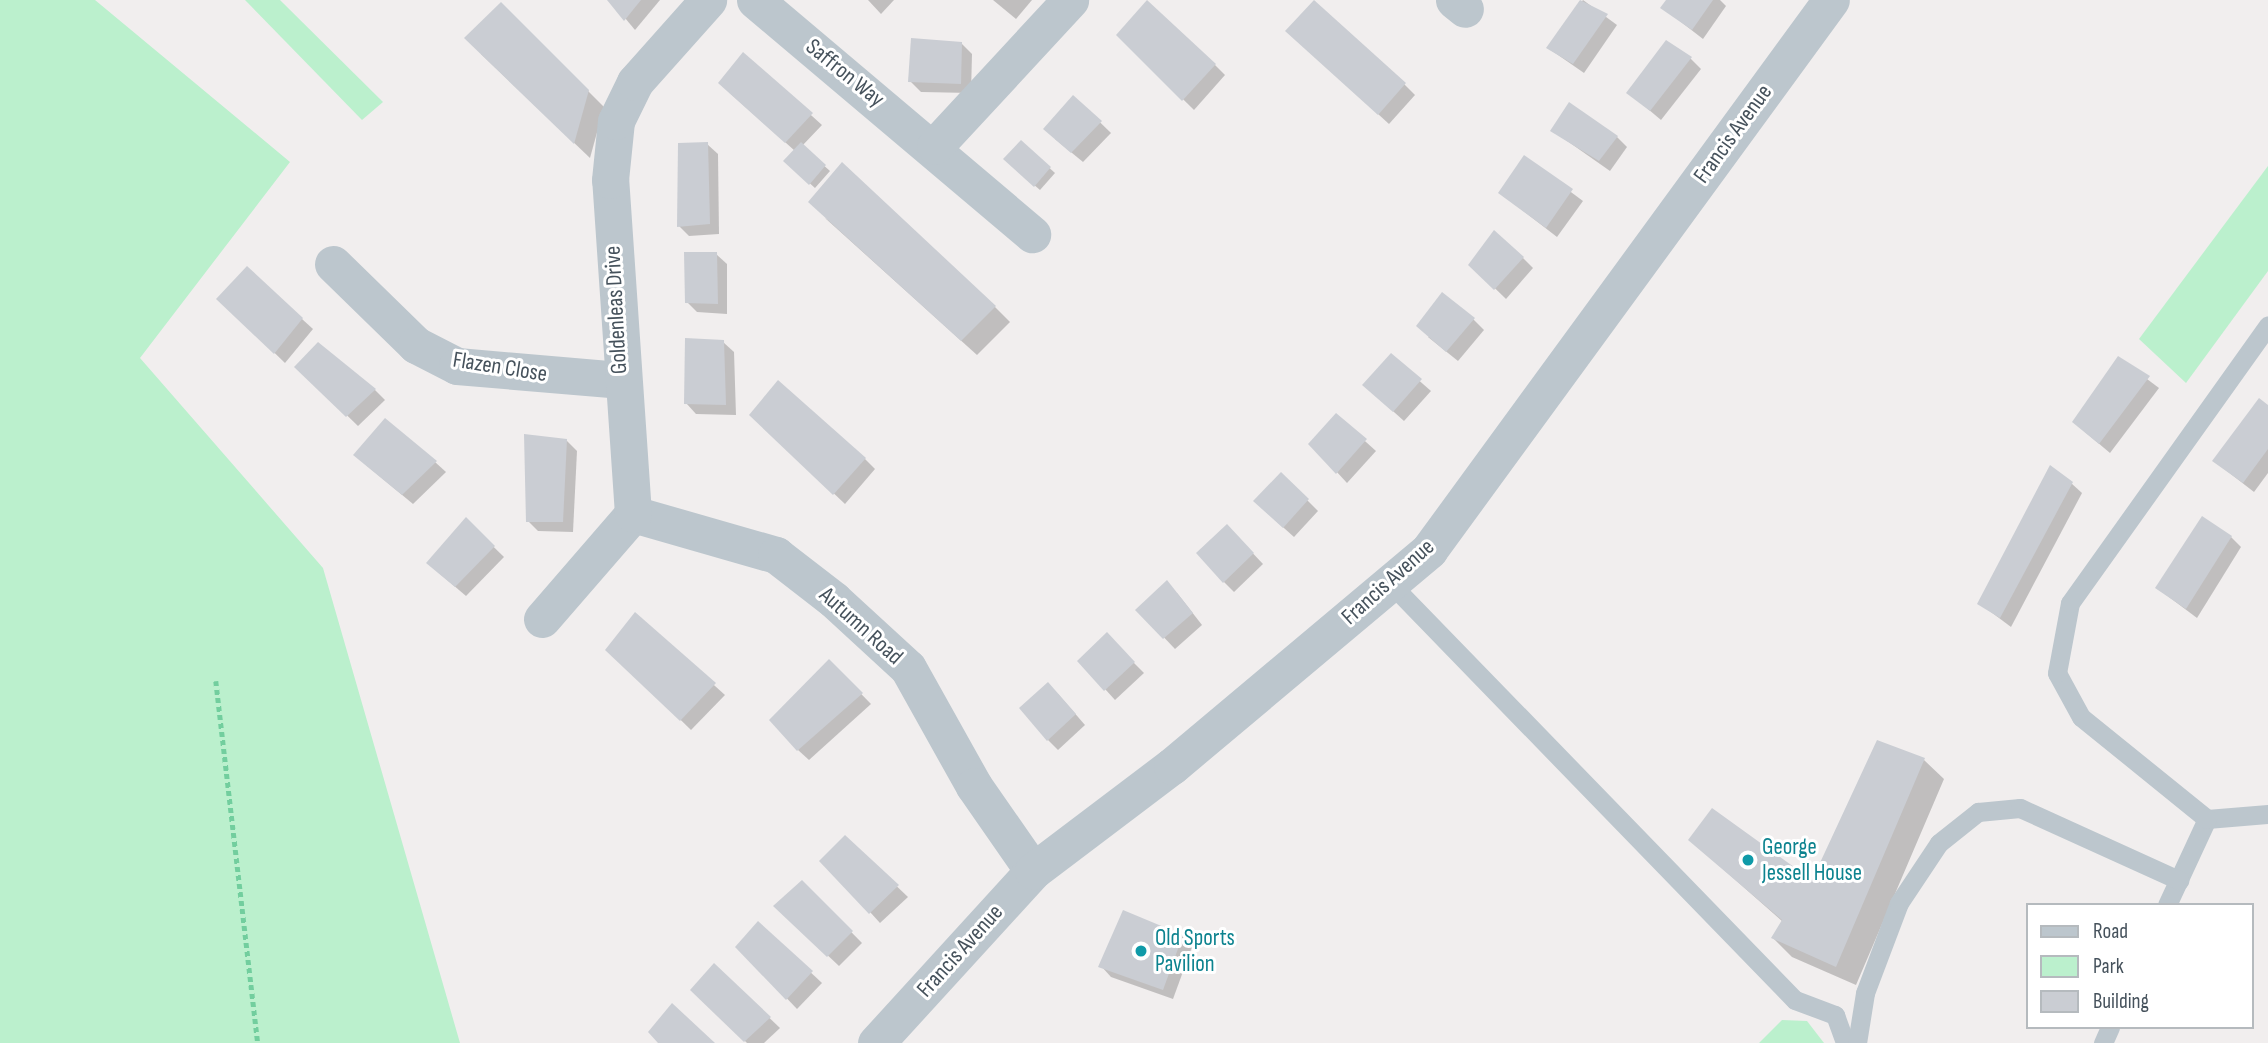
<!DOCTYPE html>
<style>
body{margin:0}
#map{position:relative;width:2268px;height:1043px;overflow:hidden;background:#f1eeee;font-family:"Sofia Sans Condensed",sans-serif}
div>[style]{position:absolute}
.green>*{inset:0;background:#bbf0cd}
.shadow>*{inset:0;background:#0003}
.building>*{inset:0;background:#cacdd3}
.path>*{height:4.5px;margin-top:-2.25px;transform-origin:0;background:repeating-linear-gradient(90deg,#72ce9e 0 5px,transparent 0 8.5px)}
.lane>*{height:19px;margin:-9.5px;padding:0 9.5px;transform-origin:9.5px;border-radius:9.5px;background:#bcc6cd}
.street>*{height:37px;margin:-18.5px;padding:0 18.5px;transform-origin:18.5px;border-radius:18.5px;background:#bcc6cd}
.dots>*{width:19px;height:19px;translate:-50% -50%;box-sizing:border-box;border:4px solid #fff;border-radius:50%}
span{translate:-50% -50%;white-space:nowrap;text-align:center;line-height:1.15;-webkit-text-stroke:6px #fff;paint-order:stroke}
.street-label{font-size:23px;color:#46525c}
.culture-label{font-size:23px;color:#0d838f}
.left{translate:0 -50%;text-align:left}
.legend{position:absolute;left:2026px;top:903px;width:228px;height:126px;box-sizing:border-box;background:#fff;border:2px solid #b5babe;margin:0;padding:9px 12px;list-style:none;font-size:21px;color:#46525c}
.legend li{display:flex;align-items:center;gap:14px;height:35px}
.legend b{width:35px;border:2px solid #b5babe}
</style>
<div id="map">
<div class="green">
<i style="clip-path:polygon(0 0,95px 0,290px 162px,140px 358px,323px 568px,460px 1043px,0 1043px)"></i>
<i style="clip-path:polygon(245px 0,280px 0,383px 102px,362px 120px)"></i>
<i style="clip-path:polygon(2268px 166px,2268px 271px,2186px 383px,2139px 339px)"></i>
<i style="clip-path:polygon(1782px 1020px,1807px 1021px,1824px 1043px,1759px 1043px)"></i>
</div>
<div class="shadow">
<i style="clip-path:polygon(610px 0,660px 0,635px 30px)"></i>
<i style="clip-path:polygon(868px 0,894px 0,881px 14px)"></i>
<i style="clip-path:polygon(993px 0,1032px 0,1016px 19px)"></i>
<i style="clip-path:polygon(1583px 0,1617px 25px,1584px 73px,1548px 48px)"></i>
<i style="clip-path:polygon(1668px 0,1720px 0,1726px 6px,1703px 39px,1663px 8px)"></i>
<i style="clip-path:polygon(501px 4px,604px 107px,590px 158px,481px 54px)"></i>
<i style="clip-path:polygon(1118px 35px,1215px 65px,1225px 75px,1194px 110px)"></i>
<i style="clip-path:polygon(1298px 41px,1404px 84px,1415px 95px,1389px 124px)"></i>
<i style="clip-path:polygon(961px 43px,972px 54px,971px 93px,921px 92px,910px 81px)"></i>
<i style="clip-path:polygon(743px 54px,822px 125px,802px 146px,830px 171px,815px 188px,785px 161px,795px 151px,731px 94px)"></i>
<i style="clip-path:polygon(1690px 58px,1701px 69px,1661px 120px,1629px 93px)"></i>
<i style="clip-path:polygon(1074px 97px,1111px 133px,1083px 162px,1055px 139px)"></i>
<i style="clip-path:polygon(1553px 131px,1617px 137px,1627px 147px,1610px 171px)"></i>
<i style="clip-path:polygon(1021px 142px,1055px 173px,1040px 190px,1010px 164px)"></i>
<i style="clip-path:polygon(707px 144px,718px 154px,719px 234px,689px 236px,679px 226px)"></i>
<i style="clip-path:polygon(1525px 158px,1583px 201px,1557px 237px,1500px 193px)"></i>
<i style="clip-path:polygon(825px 218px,995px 307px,1010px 322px,977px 355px)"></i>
<i style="clip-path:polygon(716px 254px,727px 264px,727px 314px,697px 312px,687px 302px)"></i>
<i style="clip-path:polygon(1523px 258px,1533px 268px,1506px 299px,1470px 264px)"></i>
<i style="clip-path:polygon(219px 299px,302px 319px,313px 329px,285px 363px)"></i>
<i style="clip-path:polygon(1473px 319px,1484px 330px,1458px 361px,1428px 337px)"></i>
<i style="clip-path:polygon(723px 342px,734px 352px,736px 415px,696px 414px,686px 403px)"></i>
<i style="clip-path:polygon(1391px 356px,1431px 391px,1404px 421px,1375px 395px)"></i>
<i style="clip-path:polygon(2119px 358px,2159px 388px,2110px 453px,2085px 432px)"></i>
<i style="clip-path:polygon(297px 367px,375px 390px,385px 400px,358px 426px)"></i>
<i style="clip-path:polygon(2268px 407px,2268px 473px,2254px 492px,2214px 461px)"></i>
<i style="clip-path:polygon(751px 415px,865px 459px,875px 469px,845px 504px)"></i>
<i style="clip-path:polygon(1336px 415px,1376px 451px,1347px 483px,1311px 444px)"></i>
<i style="clip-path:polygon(566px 440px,577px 451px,573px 532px,538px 531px,528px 521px)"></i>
<i style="clip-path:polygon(435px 462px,446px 472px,413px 504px,366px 465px)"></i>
<i style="clip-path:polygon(1281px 474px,1318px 511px,1294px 537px,1266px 512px)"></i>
<i style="clip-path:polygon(2071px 483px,2082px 493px,2011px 627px,1979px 603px)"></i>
<i style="clip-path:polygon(466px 520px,504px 557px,466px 596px,439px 573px)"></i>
<i style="clip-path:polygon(1227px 526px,1263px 564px,1234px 592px,1224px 582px)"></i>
<i style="clip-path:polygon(2231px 537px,2241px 547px,2197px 618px,2157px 588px)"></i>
<i style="clip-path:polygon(1177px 593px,1202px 625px,1175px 649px,1138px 610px)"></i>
<i style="clip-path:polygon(635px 614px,725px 695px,691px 730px,608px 649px)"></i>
<i style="clip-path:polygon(1106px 635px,1144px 673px,1115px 700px,1105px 689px)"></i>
<i style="clip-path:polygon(829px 661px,871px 704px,809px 760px,798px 750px)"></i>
<i style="clip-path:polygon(1058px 694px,1085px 725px,1058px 750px,1048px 740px)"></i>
<i style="clip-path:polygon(1878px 743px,1924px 760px,1944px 779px,1856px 985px,1792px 957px,1773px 938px,1783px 922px,1690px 840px,1812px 883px)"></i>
<i style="clip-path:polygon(845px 837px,908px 897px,880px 923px,870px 912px)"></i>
<i style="clip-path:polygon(802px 882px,862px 943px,839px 966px,786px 916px)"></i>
<i style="clip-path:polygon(758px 923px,822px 983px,797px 1009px,738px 947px)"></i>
<i style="clip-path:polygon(1182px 936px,1192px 947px,1173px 999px,1111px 977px,1101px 966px)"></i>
<i style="clip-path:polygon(714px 965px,780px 1028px,764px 1043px,747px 1043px,693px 990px)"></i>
</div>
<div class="building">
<i style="clip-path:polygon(607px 0,641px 0,624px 21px)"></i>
<i style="clip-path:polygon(1147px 0,1216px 64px,1182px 101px,1116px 35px)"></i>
<i style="clip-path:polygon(1314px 0,1406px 83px,1378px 115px,1285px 31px)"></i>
<i style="clip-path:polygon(1580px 0,1608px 14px,1573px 64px,1546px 48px)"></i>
<i style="clip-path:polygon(1666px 0,1713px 0,1692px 30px,1660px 8px)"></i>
<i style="clip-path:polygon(501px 2px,589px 90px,574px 144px,464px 38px)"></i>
<i style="clip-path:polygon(911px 38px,962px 42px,961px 84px,908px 82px)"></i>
<i style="clip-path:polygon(1666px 40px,1692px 57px,1650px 111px,1626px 93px)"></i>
<i style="clip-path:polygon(743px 52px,813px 113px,785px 143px,718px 83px)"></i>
<i style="clip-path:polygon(1073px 95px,1102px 121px,1071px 153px,1043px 129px)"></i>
<i style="clip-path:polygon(1569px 102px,1618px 136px,1599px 161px,1550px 131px)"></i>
<i style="clip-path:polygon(1021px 140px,1051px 167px,1034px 187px,1003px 159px)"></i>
<i style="clip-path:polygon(708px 142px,710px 224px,677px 227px,678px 143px)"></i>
<i style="clip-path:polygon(801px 142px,826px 165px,809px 185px,783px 161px)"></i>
<i style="clip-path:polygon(1524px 155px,1573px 189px,1546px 228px,1498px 193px)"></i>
<i style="clip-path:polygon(842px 162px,996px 306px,961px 341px,808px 202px)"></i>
<i style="clip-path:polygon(1494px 230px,1524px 257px,1494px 290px,1468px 265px)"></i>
<i style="clip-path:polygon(684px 252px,717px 252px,718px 304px,685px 303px)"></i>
<i style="clip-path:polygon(247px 266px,303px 318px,274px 354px,216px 299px)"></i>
<i style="clip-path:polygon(1442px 292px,1475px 318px,1446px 352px,1416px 326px)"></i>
<i style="clip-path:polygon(685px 338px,724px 340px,726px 405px,684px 404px)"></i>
<i style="clip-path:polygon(318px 342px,376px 389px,346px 417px,294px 367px)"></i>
<i style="clip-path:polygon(1391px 353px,1422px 379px,1393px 412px,1362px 385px)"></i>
<i style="clip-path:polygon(2118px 356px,2150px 376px,2099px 444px,2072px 422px)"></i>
<i style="clip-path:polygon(778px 380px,866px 458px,833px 495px,749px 415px)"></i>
<i style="clip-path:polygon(2259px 398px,2268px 405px,2268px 449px,2243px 483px,2212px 461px)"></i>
<i style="clip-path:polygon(1336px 413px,1367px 439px,1336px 474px,1308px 444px)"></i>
<i style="clip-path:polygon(385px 418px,437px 461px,402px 495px,353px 455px)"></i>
<i style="clip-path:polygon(524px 434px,567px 439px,563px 522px,526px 522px)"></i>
<i style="clip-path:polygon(2050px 465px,2073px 482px,2000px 618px,1977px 604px)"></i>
<i style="clip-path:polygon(1281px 472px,1309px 499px,1283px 528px,1253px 501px)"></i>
<i style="clip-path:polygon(2202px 516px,2232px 536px,2186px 609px,2155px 588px)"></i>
<i style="clip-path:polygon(466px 517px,495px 546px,455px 587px,426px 563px)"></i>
<i style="clip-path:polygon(1227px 524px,1254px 553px,1223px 583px,1196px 553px)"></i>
<i style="clip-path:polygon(1167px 580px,1193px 613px,1163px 639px,1135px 610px)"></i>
<i style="clip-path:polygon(635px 612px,716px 683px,680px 721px,605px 650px)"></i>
<i style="clip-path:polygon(1107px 632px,1135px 662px,1104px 691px,1077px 661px)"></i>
<i style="clip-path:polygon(829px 659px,863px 693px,797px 751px,769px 720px)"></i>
<i style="clip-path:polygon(1048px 682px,1076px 714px,1047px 741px,1019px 708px)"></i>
<i style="clip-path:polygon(1877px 740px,1925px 758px,1836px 967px,1771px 938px,1782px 920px,1688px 840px,1712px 808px,1812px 880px)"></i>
<i style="clip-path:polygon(845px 835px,899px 885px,869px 914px,819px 861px)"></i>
<i style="clip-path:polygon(802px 880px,853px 931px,827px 957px,773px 906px)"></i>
<i style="clip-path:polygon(1123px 910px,1183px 935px,1163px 990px,1098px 967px)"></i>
<i style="clip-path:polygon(758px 921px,813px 971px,786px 1000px,735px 947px)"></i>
<i style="clip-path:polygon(714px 963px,771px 1017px,744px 1042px,690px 990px)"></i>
<i style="clip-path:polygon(672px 1003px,715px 1043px,658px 1043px,648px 1032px)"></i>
</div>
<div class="path">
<i style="left:216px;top:681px;width:364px;rotate:83.4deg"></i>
</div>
<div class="lane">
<i style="left:1390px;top:583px;width:581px;rotate:45.84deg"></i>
<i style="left:1795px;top:1000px;width:43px;rotate:20.6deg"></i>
<i style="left:1835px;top:1015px;width:30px;rotate:70deg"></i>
<i style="left:2207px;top:819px;width:61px;rotate:-4.7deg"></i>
<i style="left:2167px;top:905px;width:95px;rotate:-65.1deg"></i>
<i style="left:2207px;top:819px;width:162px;rotate:-141deg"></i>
<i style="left:2081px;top:717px;width:50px;rotate:-118.6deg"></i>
<i style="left:2057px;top:673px;width:71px;rotate:-79.5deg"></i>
<i style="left:2070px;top:603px;width:341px;rotate:-54.5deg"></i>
<i style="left:1857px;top:1043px;width:51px;rotate:-80.9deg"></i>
<i style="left:1865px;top:993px;width:96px;rotate:-69.3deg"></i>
<i style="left:1899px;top:903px;width:72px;rotate:-56.3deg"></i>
<i style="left:1939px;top:843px;width:50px;rotate:-38.5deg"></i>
<i style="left:1978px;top:812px;width:42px;rotate:-5.4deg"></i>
<i style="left:2020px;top:808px;width:175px;rotate:24.4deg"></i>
<i style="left:2103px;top:1043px;width:17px;rotate:-66deg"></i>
</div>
<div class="street">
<i style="left:755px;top:0;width:363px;rotate:40.2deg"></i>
<i style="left:1454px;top:0;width:14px;rotate:39deg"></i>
<i style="left:935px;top:146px;width:199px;rotate:-47.2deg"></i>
<i style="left:333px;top:264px;width:116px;rotate:44.3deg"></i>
<i style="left:416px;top:345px;width:46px;rotate:27.1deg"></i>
<i style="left:457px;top:366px;width:163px;rotate:4.9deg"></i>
<i style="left:633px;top:514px;width:149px;rotate:16deg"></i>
<i style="left:776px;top:555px;width:73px;rotate:37.8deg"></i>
<i style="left:834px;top:600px;width:100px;rotate:42.6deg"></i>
<i style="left:908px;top:668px;width:135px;rotate:60.8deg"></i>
<i style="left:974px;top:786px;width:103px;rotate:55.2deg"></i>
<i style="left:542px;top:619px;width:139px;rotate:-49.1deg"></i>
<i style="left:633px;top:514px;width:335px;rotate:-93.9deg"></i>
<i style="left:610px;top:180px;width:59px;rotate:-84.2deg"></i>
<i style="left:616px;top:121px;width:43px;rotate:-64deg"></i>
<i style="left:635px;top:82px;width:110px;rotate:-48.3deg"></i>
<i style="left:876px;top:1043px;width:233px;rotate:-47.6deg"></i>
<i style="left:1033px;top:871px;width:174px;rotate:-37.1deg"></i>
<i style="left:1172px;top:766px;width:336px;rotate:-40deg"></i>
<i style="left:1429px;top:550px;width:681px;rotate:-53.84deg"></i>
</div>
<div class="dots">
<i style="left:1748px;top:860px;background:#0f9aa8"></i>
<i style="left:1141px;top:951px;background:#0f9aa8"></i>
</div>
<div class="street-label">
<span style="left:845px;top:73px;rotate:39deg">Saffron Way</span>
<span style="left:1733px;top:134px;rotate:-54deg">Francis Avenue</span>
<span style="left:616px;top:310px;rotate:-93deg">Goldenleas Drive</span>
<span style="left:500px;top:367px;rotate:9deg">Flazen Close</span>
<span style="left:1388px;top:582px;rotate:-42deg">Francis Avenue</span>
<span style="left:861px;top:626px;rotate:42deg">Autumn Road</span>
<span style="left:960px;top:951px;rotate:-48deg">Francis Avenue</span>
</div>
<div class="culture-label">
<span class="left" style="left:1762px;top:860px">George<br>Jessell House</span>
<span class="left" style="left:1155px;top:951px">Old Sports<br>Pavilion</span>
</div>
<ul class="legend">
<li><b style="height:9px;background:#bcc6cd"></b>Road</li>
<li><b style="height:19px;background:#bbf0cd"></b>Park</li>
<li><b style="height:19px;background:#cacdd3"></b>Building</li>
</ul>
</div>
